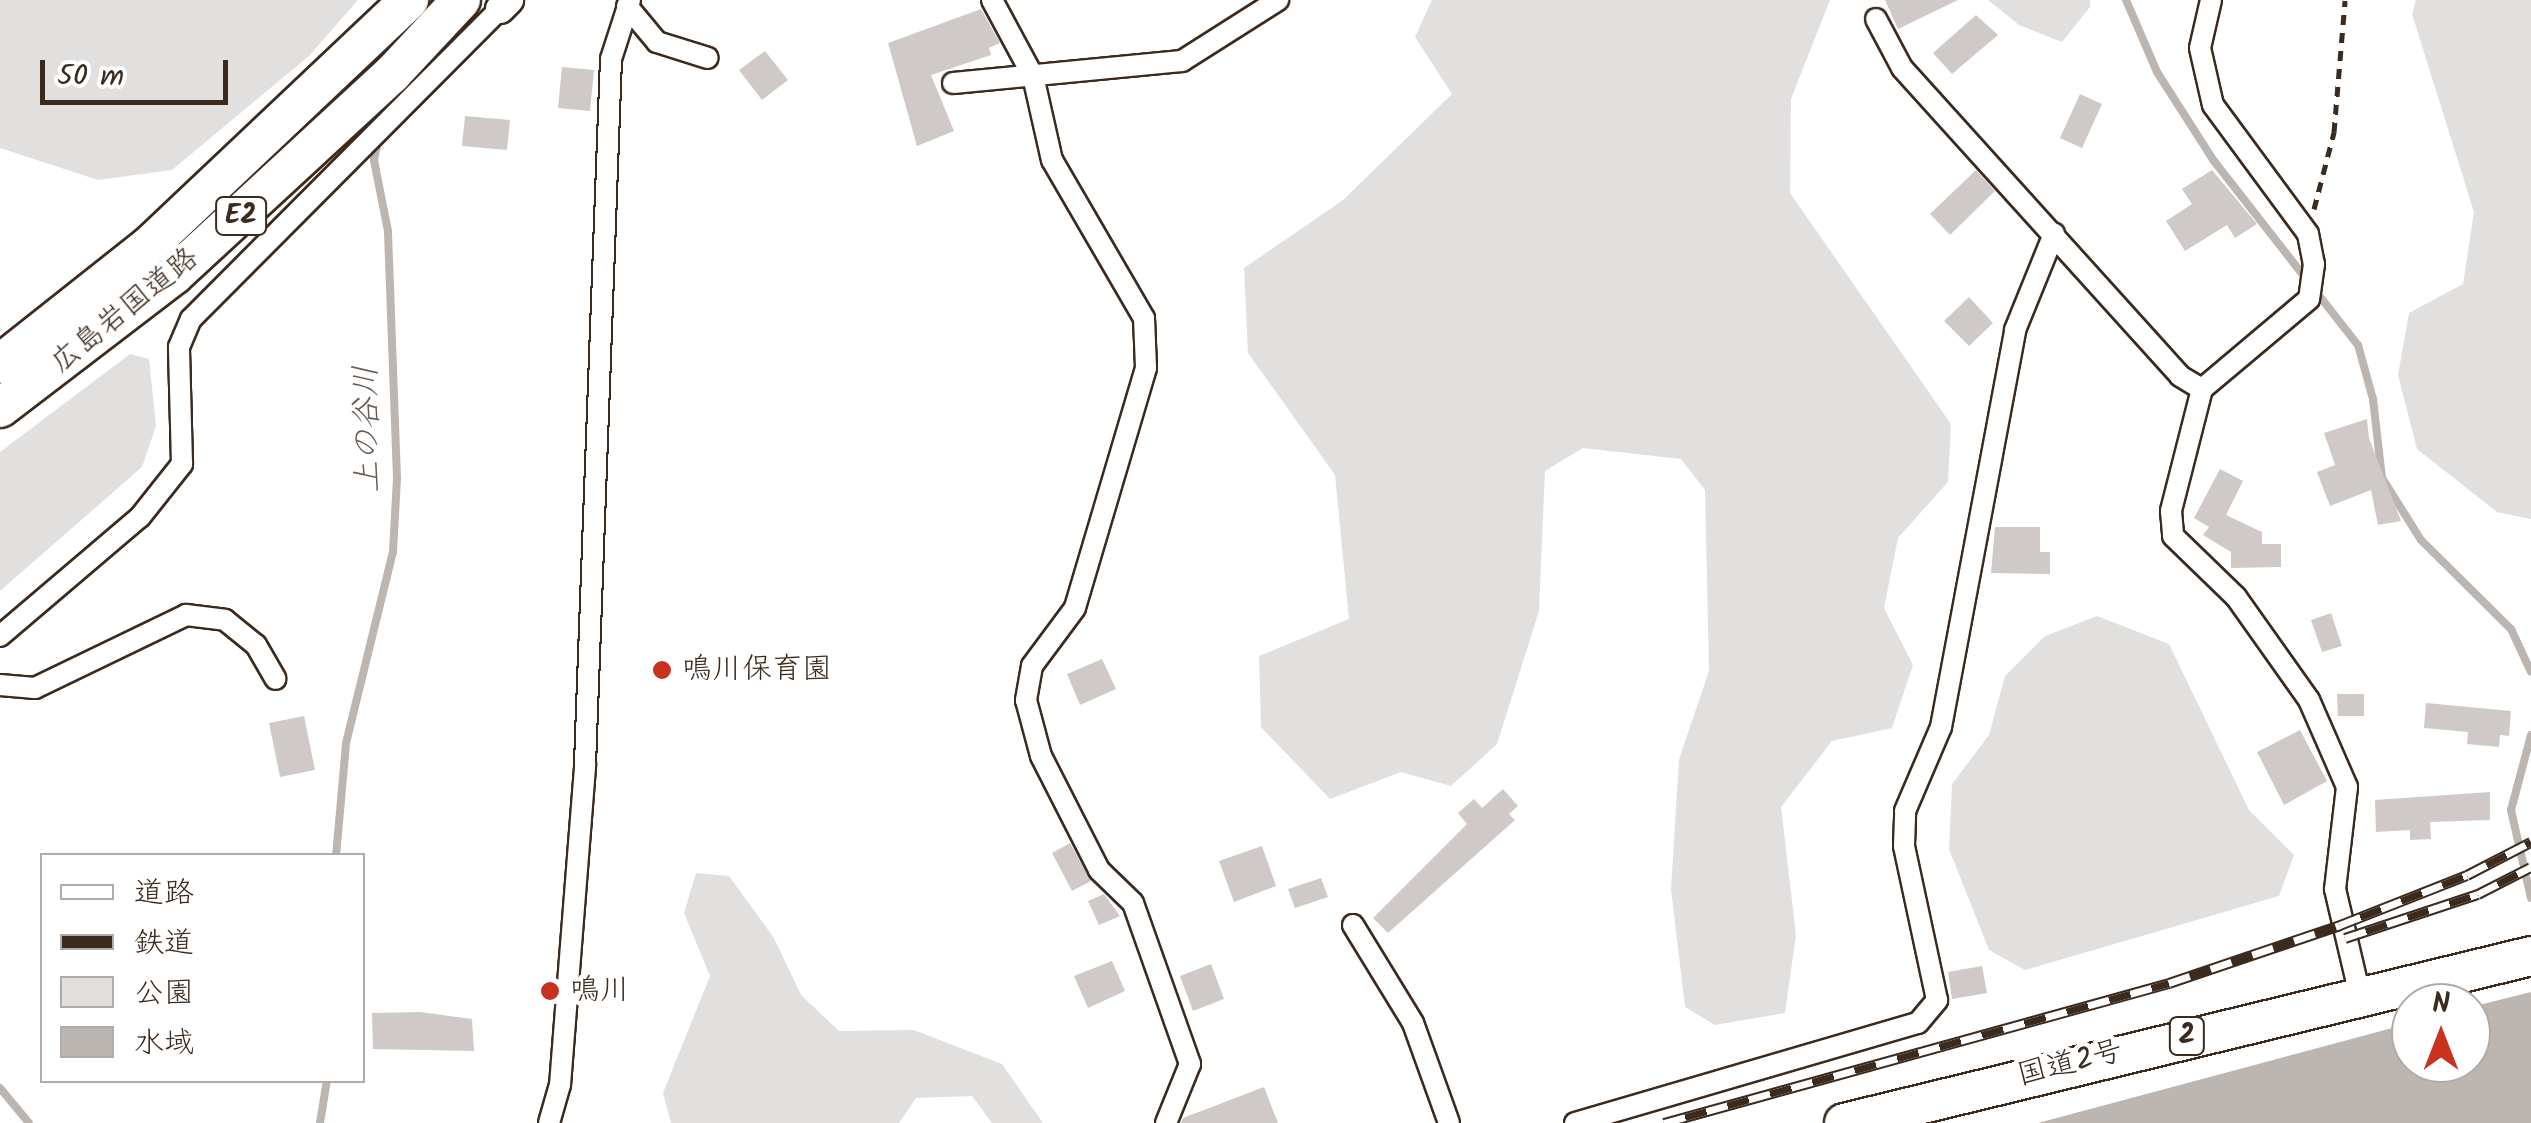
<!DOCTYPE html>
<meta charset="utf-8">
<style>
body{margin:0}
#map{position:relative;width:2531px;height:1123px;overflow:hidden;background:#fff;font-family:Kalam,"Klee One",sans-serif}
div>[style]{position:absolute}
.green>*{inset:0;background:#e2e0de}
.water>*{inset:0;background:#bcb6b3}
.stream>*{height:8px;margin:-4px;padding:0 4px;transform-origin:4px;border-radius:4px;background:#bcb6b3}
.building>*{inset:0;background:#cfcac7}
.path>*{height:5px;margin-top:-2.5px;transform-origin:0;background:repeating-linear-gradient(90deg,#3b2a1e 0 10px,transparent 0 18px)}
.roads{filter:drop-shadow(2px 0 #3b2a1e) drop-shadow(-2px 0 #3b2a1e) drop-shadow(0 2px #3b2a1e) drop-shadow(0 -2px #3b2a1e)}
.street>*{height:20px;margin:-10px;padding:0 10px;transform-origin:10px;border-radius:10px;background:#fff}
.secondary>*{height:28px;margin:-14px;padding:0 14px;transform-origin:14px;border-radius:14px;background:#fff}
.highway>*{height:38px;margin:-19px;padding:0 19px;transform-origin:19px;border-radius:19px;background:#fff}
.rail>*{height:11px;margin-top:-5.5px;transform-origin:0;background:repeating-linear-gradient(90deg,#fff 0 22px,#3b2a1e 0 44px);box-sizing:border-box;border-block:2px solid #3b2a1e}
.dots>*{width:28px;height:28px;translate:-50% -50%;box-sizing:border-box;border:5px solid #fff;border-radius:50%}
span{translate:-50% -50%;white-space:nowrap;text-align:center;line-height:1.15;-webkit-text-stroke:9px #fff;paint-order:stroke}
.shield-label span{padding:2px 8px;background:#fff;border:2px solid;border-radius:8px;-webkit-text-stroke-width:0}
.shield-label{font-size:28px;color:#3b2a1e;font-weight:700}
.street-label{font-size:30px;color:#3b2a1e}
.poi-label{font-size:30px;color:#3b2a1e}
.left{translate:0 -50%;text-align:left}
.water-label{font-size:32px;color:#685b52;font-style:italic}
.legend{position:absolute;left:40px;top:853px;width:325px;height:230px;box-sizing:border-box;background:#fff;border:2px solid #b1aaa5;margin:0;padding:12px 18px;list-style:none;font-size:30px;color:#3b2a1e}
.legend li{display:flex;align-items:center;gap:20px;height:50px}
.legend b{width:50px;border:2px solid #b1aaa5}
.north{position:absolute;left:2391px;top:983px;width:100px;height:100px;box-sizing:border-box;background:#fff;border:2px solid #b1aaa5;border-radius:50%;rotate:0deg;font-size:28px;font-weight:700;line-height:40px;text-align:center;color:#3b2a1e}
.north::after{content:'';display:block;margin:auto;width:35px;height:45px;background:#c8321e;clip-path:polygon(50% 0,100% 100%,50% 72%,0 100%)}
.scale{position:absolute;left:40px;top:60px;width:188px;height:45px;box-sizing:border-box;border:5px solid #3b2a1e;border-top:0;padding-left:12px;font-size:30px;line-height:35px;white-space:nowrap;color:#3b2a1e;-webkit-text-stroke:8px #fff;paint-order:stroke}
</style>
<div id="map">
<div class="green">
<i style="clip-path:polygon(0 0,358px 0,309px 56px,172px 170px,98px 180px,0 148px)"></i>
<i style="clip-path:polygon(1432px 0,1830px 0,1791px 99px,1790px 193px,1951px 424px,1948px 482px,1898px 538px,1884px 608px,1913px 665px,1892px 728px,1832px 741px,1781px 807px,1796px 935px,1785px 1013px,1715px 1025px,1685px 1007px,1671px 889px,1679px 759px,1709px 671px,1705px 490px,1681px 459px,1583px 448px,1545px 471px,1539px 611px,1497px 744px,1451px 786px,1401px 772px,1330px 799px,1261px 727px,1259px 656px,1349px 619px,1335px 475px,1248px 353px,1244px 268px,1343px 200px,1452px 94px,1415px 37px)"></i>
<i style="clip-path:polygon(1988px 0,2090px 0,2090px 7px,2062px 42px,2019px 25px)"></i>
<i style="clip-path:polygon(2416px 0,2531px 0,2531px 519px,2497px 512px,2417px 449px,2398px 375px,2409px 313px,2463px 284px,2474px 212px,2412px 14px)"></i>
<i style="clip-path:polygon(130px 354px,149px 359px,156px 426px,142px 467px,0 591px,0 452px)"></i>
<i style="clip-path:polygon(2097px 616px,2169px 644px,2249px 810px,2294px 855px,2279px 896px,2025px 970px,1989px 950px,1949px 849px,1952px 784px,1989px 735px,2005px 676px,2045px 636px)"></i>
<i style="clip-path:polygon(696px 873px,729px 876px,774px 938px,801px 995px,839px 1031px,914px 1030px,1002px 1064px,1043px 1123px,992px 1123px,972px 1096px,916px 1098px,899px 1123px,671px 1123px,663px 1093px,710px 976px,684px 913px)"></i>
</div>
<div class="water">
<i style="clip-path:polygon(2531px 992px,2531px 1123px,2038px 1123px,2411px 1023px,2411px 1063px,2471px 1063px,2471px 1007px)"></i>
</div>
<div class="stream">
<i style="left:2126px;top:0;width:78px;rotate:66.7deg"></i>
<i style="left:2157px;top:72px;width:106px;rotate:57.4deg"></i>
<i style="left:2214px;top:161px;width:234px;rotate:52deg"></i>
<i style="left:2358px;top:345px;width:56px;rotate:74.5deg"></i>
<i style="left:2373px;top:399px;width:80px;rotate:83.5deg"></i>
<i style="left:2382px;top:478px;width:73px;rotate:57.8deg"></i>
<i style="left:2421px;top:540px;width:127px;rotate:44.7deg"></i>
<i style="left:2511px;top:629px;width:47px;rotate:65.1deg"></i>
<i style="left:2531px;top:735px;width:78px;rotate:104.9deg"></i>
<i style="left:2511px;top:810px;width:90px;rotate:77.2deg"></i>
<i style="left:336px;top:856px;width:113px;rotate:-84.9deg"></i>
<i style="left:346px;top:743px;width:197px;rotate:-76.2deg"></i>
<i style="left:393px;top:552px;width:74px;rotate:-86.9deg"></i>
<i style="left:397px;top:478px;width:247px;rotate:-92.1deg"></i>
<i style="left:388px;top:231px;width:72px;rotate:-101.2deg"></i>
<i style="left:374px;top:160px;width:24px;rotate:-78deg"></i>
<i style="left:0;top:1088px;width:45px;rotate:50.4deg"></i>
<i style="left:320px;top:1123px;width:44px;rotate:-80.8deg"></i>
</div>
<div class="building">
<i style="clip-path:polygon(1885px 0,1958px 0,1898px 29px)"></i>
<i style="clip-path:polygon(981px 9px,1000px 43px,989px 48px,991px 55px,931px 75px,954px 131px,917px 146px,888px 43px)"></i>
<i style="clip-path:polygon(1976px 15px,1998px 35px,1952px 74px,1933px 53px)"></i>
<i style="clip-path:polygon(765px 51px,788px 80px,762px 100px,739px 70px)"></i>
<i style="clip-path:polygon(562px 67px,594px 70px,590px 111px,558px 108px)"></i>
<i style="clip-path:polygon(2080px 94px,2102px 104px,2082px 148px,2060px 138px)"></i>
<i style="clip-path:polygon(465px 116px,510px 120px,507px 150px,462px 146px)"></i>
<i style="clip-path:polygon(1976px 170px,1995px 191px,1950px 235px,1930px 214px)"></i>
<i style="clip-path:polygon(2212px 170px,2257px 224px,2235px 238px,2227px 225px,2185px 251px,2166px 221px,2192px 204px,2182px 189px)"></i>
<i style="clip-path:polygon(1969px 297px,1993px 323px,1969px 346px,1944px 321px)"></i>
<i style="clip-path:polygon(2367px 419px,2369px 438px,2401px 521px,2378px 525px,2371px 490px,2330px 506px,2317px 472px,2335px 465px,2324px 433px)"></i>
<i style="clip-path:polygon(2220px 469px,2243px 481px,2226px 515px,2262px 532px,2262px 544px,2281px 544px,2281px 567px,2231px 568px,2231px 552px,2203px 535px,2209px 527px,2194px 518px)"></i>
<i style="clip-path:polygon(1995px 527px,2040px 527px,2040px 552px,2050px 552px,2050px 574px,1991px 573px)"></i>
<i style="clip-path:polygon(2331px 613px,2342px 646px,2322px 652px,2311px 620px)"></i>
<i style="clip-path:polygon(1102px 659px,1116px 689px,1080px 705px,1067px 674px)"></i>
<i style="clip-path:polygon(2337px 694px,2364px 694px,2364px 716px,2338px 716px)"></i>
<i style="clip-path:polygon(2426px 703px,2511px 711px,2509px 736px,2500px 735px,2499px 747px,2467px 744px,2468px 732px,2424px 728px)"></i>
<i style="clip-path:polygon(304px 716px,315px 770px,280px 777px,269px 723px)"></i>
<i style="clip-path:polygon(2300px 730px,2327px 781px,2284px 805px,2257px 752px)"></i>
<i style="clip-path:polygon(1503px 789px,1518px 806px,1509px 814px,1515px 820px,1388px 933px,1373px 918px,1467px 824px,1458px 813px,1474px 799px,1482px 808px)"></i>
<i style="clip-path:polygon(2490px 792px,2490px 820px,2430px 822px,2431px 839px,2410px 840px,2410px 830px,2376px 832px,2375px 800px)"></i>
<i style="clip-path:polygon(1070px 843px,1091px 881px,1072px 891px,1052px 853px)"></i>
<i style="clip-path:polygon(1262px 846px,1276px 886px,1234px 902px,1219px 861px)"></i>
<i style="clip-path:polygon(1321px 878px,1328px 897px,1295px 908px,1288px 889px)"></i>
<i style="clip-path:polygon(1104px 894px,1120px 916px,1099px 925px,1088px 901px)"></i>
<i style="clip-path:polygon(1112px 961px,1125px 991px,1088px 1008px,1074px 976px)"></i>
<i style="clip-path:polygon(1211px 964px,1224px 999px,1193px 1011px,1180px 976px)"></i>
<i style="clip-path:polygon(1982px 966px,1987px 993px,1952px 999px,1948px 972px)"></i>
<i style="clip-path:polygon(420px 1012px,472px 1019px,474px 1051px,373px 1049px,372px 1013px)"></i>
<i style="clip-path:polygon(1264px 1087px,1278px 1123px,1181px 1123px,1183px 1118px)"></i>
</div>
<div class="path">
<i style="left:2314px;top:209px;width:80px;rotate:-75.4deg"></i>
<i style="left:2334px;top:132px;width:132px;rotate:-85.2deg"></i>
</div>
<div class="roads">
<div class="street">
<i style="left:992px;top:0;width:86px;rotate:61.7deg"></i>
<i style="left:1033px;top:76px;width:86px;rotate:77.3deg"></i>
<i style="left:1052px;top:160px;width:183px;rotate:59.8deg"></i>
<i style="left:1144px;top:318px;width:50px;rotate:87.7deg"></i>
<i style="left:1146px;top:368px;width:250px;rotate:106.5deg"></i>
<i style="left:1075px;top:608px;width:72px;rotate:126.6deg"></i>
<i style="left:1032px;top:666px;width:35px;rotate:100deg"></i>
<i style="left:1026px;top:700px;width:58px;rotate:75deg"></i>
<i style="left:1041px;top:756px;width:128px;rotate:63deg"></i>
<i style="left:1099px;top:870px;width:47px;rotate:44.1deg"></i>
<i style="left:1133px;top:903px;width:171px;rotate:70.5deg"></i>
<i style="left:1190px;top:1064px;width:64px;rotate:112.1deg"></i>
<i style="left:2211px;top:0;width:49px;rotate:102.9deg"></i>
<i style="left:2200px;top:48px;width:58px;rotate:77.2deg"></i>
<i style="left:2213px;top:105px;width:160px;rotate:53.6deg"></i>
<i style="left:2308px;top:234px;width:31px;rotate:79deg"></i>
<i style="left:2314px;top:264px;width:35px;rotate:98deg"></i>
<i style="left:2309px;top:299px;width:140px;rotate:139.9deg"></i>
<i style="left:2202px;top:389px;width:126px;rotate:104.3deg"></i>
<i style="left:2171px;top:511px;width:25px;rotate:85deg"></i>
<i style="left:2173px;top:536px;width:88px;rotate:44.1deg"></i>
<i style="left:2236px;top:597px;width:126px;rotate:54.7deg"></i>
<i style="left:2309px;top:700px;width:95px;rotate:66.4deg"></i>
<i style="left:2347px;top:787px;width:103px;rotate:96.7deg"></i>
<i style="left:2335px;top:889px;width:110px;rotate:76.8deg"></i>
<i style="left:627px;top:6px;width:47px;rotate:50.2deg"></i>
<i style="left:657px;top:42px;width:53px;rotate:17.4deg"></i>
<i style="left:1876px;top:19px;width:55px;rotate:62deg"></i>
<i style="left:1902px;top:68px;width:415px;rotate:47.9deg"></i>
<i style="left:2180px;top:376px;width:26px;rotate:31deg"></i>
<i style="left:953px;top:83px;width:230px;rotate:-5.5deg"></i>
<i style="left:1182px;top:61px;width:114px;rotate:-32.4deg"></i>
<i style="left:0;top:636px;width:184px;rotate:-40.4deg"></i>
<i style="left:140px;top:517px;width:68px;rotate:-51.6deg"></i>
<i style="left:182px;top:464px;width:117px;rotate:-91.5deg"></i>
<i style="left:179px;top:347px;width:30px;rotate:-67deg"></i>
<i style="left:191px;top:319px;width:438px;rotate:-45.1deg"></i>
<i style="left:0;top:685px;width:35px;rotate:5deg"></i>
<i style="left:35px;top:688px;width:168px;rotate:-25.8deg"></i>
<i style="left:186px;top:615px;width:39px;rotate:7deg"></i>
<i style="left:225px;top:620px;width:40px;rotate:39deg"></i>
<i style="left:256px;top:645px;width:39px;rotate:60deg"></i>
<i style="left:1353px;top:925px;width:115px;rotate:58.5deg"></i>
<i style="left:1413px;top:1023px;width:106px;rotate:70.2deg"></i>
<i style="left:549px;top:1123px;width:40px;rotate:-74deg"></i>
<i style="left:560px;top:1085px;width:322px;rotate:-85.5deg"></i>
<i style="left:585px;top:764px;width:705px;rotate:-87.89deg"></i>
<i style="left:611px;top:59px;width:62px;rotate:-72.1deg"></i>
<i style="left:1575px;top:1123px;width:357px;rotate:-16.3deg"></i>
<i style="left:1918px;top:1023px;width:30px;rotate:-50deg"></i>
<i style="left:1937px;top:1000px;width:157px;rotate:-102.1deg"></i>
<i style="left:1904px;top:846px;width:35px;rotate:-88deg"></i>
<i style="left:1905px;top:811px;width:91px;rotate:-66.8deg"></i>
<i style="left:1941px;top:727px;width:404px;rotate:-79.4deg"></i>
<i style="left:2015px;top:330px;width:104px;rotate:-67.9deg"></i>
</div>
<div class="secondary">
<i style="left:500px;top:9px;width:13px;rotate:-45deg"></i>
</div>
<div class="highway">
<i style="left:0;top:364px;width:190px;rotate:-38.4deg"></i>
<i style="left:149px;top:246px;width:358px;rotate:-43.4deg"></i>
<i style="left:0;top:408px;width:219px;rotate:-37.4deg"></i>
<i style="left:174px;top:275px;width:297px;rotate:-42.7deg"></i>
<i style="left:392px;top:74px;width:101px;rotate:-47deg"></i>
<i style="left:1844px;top:1123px;width:707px;rotate:-13.66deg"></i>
</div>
</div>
<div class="rail">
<i style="left:2345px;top:938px;width:140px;rotate:-18.3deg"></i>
<i style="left:2478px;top:894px;width:59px;rotate:-27deg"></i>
<i style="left:1664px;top:1123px;width:524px;rotate:-15.49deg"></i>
<i style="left:2169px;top:983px;width:181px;rotate:-18.7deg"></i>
<i style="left:2340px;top:925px;width:136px;rotate:-21.5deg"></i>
<i style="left:2467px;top:875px;width:72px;rotate:-27.3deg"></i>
</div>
<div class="dots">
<i style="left:662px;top:670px;background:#c8321e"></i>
<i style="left:550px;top:991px;background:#c8321e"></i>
</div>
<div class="shield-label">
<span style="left:241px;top:216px">E2</span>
<span style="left:2187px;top:1036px">2</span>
</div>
<div class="street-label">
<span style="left:125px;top:311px;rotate:-39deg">広島岩国道路</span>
<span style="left:2070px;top:1064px;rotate:-14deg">国道2号</span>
</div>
<div class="poi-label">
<span class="left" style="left:682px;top:670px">鳴川保育園</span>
<span class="left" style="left:570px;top:991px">鳴川</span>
</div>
<div class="water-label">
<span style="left:369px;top:429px;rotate:-91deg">上の谷川</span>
</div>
<ul class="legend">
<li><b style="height:12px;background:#fff"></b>道路</li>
<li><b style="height:12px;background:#3b2a1e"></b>鉄道</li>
<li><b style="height:28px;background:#e2e0de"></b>公園</li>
<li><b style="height:28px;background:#bcb6b3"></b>水域</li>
</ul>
<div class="north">N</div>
<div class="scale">50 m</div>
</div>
